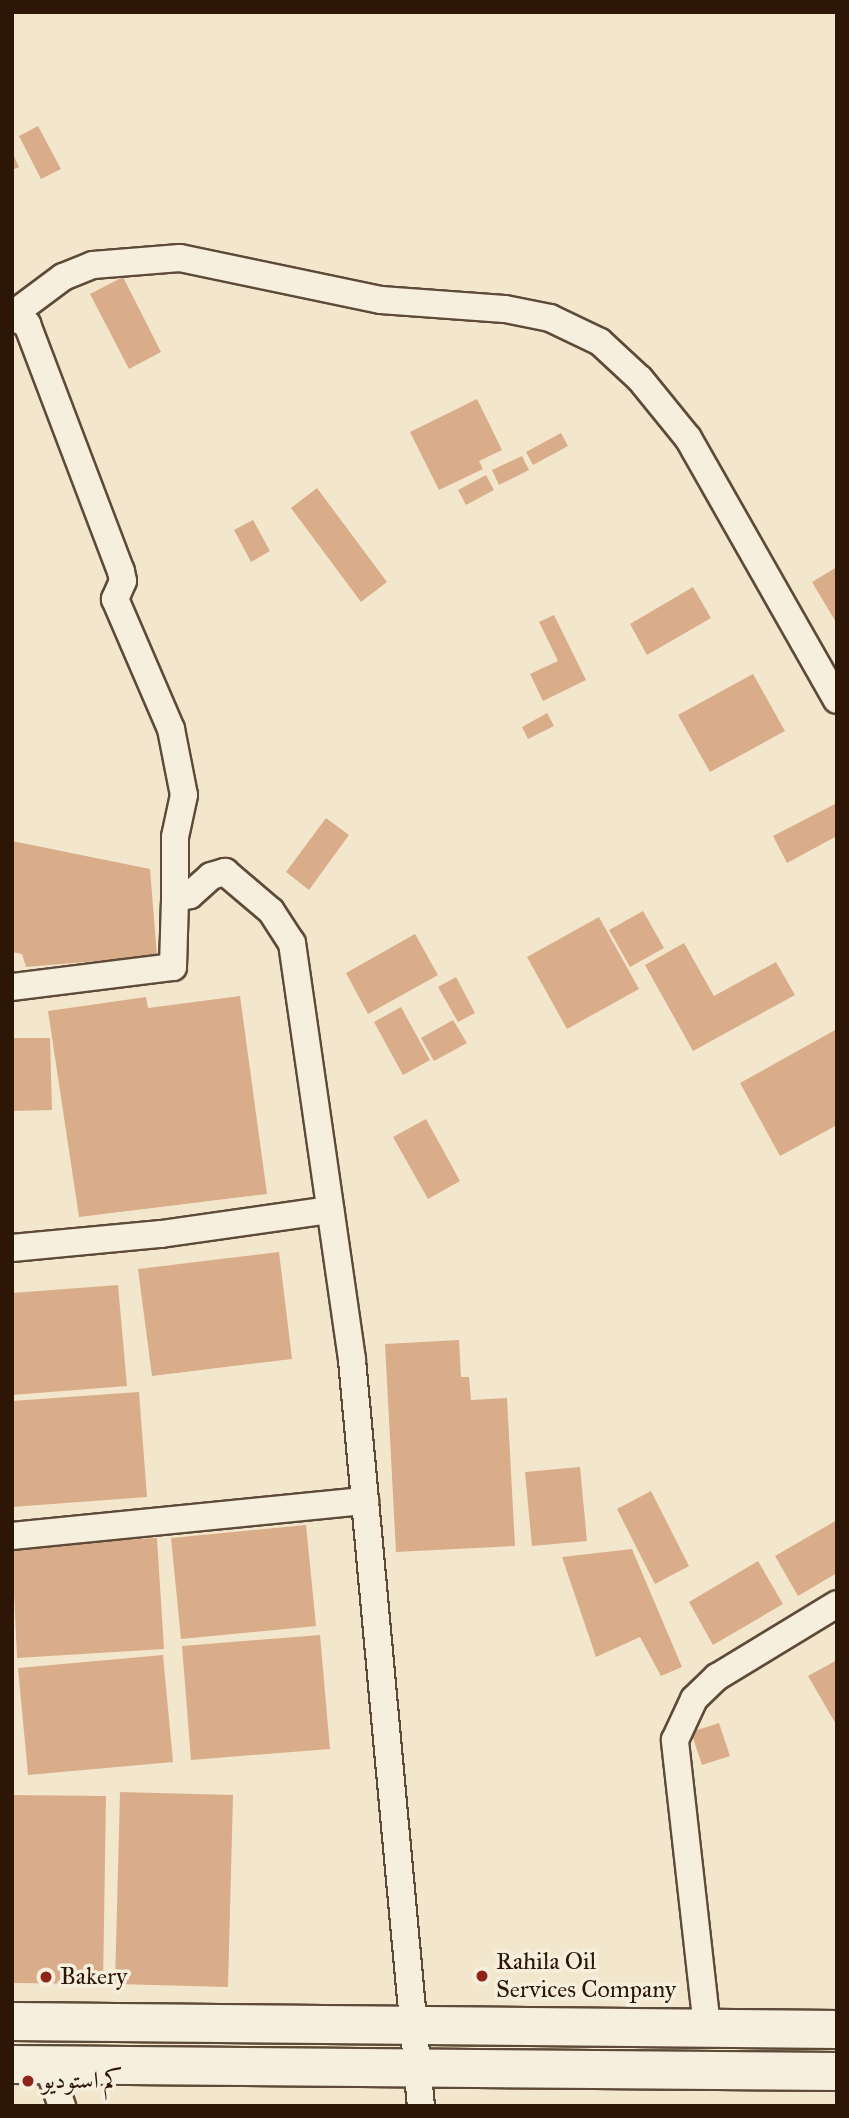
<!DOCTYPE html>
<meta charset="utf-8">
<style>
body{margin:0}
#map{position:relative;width:849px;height:2118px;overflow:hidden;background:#f2e7cc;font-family:"IM FELL Great Primer",Amiri,serif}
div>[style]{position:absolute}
.building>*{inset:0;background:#daad8a}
.roads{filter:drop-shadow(2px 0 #5e4a38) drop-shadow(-2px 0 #5e4a38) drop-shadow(0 2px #5e4a38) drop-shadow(0 -2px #5e4a38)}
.street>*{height:26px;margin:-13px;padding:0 13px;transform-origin:13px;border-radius:13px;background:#f7efde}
.secondary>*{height:37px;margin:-18.5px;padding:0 18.5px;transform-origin:18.5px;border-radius:18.5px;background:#f7efde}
.dots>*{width:19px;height:19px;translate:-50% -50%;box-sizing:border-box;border:4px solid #f7efde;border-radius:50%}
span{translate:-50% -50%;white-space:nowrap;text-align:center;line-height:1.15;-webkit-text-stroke:7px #f7efde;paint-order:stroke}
.poi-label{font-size:24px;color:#2d1606}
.left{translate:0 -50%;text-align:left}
.frame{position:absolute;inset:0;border:14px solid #2d1606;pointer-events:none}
</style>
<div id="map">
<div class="building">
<i style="clip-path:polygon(38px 126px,61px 169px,41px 179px,19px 136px)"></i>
<i style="clip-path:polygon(12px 152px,19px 167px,12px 170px)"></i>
<i style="clip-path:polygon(123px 277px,161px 352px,129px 369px,90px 294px)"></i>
<i style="clip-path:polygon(477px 399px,502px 450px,479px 461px,483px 469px,439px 490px,410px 432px)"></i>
<i style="clip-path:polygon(561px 433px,568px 446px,533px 465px,526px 452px)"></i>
<i style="clip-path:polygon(522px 456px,529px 470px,499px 485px,492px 470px)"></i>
<i style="clip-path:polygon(486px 475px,494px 490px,466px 505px,458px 490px)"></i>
<i style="clip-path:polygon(317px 488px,387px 582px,361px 602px,291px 508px)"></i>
<i style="clip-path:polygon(253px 520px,270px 551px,251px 562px,234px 530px)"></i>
<i style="clip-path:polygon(837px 567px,837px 624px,812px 582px)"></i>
<i style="clip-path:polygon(693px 587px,711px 618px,647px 655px,630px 624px)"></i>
<i style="clip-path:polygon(554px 615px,586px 680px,543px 701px,530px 674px,558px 661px,539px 622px)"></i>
<i style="clip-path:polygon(753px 674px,785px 731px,710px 772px,678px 715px)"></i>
<i style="clip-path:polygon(547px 713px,554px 726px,528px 739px,522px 727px)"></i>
<i style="clip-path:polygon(835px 804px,837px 836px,787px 863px,773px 836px)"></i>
<i style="clip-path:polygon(326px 818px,349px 835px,309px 890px,286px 872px)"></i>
<i style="clip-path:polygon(12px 841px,150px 869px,157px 956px,26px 967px,22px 954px,12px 952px)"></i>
<i style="clip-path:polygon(643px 911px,664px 948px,630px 967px,609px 930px)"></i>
<i style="clip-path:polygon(599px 917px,639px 989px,567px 1029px,527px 957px)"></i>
<i style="clip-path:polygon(415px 934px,438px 975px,368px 1014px,346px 973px)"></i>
<i style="clip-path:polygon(684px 943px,714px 996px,776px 962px,795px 995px,693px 1051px,645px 965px)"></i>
<i style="clip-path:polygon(456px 977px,475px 1013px,458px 1022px,438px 987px)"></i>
<i style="clip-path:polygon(240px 996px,267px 1194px,79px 1217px,48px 1011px,146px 997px,148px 1008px)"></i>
<i style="clip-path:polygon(401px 1007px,430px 1060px,403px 1075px,374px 1022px)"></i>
<i style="clip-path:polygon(453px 1020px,467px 1043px,434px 1061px,421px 1038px)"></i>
<i style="clip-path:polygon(837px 1029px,837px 1125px,780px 1156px,740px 1083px)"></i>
<i style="clip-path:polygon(12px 1038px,50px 1038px,52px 1110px,12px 1111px)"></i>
<i style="clip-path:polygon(426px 1119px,460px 1181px,428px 1199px,393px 1137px)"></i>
<i style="clip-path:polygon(279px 1252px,292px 1359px,152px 1376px,138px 1269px)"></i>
<i style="clip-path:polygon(118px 1285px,127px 1386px,12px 1395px,12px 1293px)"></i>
<i style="clip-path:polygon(459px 1340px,461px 1377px,469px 1377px,471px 1400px,507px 1398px,515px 1546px,396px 1552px,385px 1344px)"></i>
<i style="clip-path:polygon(139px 1392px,147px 1497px,12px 1507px,12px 1401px)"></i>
<i style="clip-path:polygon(580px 1467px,587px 1541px,532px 1546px,525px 1472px)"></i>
<i style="clip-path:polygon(651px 1491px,689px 1566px,655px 1584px,617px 1509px)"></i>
<i style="clip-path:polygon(837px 1520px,837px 1573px,798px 1596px,775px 1556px)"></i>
<i style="clip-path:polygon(306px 1525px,316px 1626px,181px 1639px,171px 1538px)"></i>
<i style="clip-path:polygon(157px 1538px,164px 1649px,17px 1658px,12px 1547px)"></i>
<i style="clip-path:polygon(632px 1549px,682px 1667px,661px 1676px,640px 1637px,596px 1657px,562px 1557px)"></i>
<i style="clip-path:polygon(758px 1561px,783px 1604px,713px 1645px,689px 1602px)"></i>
<i style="clip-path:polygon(320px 1635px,330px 1749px,191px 1760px,182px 1646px)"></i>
<i style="clip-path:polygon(163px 1655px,173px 1762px,28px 1775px,18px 1668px)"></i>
<i style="clip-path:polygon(837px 1660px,837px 1726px,808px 1676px)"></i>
<i style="clip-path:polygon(719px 1723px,730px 1756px,702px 1765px,691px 1732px)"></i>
<i style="clip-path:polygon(120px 1792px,233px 1795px,228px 1987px,115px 1984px)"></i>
<i style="clip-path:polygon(12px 1795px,106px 1796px,103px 1984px,12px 1983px)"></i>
</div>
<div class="roads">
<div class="street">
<i style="left:12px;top:315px;width:64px;rotate:-36.7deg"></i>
<i style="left:63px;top:277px;width:32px;rotate:-22deg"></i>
<i style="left:93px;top:265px;width:87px;rotate:-4.6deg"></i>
<i style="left:180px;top:258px;width:205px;rotate:11.8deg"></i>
<i style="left:381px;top:300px;width:124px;rotate:4.2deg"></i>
<i style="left:505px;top:309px;width:46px;rotate:11.3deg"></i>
<i style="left:550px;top:318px;width:55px;rotate:25.6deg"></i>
<i style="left:600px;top:342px;width:54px;rotate:42.8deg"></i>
<i style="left:640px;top:379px;width:76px;rotate:50.9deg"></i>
<i style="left:688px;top:438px;width:301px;rotate:60.4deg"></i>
<i style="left:12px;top:317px;width:17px;rotate:25deg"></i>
<i style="left:27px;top:324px;width:264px;rotate:69.2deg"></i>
<i style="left:121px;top:571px;width:10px;rotate:79deg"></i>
<i style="left:123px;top:581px;width:20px;rotate:114deg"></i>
<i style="left:115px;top:599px;width:142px;rotate:66.7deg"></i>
<i style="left:171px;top:729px;width:67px;rotate:78.9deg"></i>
<i style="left:184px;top:795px;width:43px;rotate:102.1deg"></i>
<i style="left:175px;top:837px;width:61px;rotate:90deg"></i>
<i style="left:175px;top:898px;width:15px;rotate:-11deg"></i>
<i style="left:190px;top:895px;width:28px;rotate:-42deg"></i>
<i style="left:211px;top:876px;width:15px;rotate:-16deg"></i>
<i style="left:225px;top:872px;width:60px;rotate:40.3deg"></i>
<i style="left:271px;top:911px;width:38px;rotate:57deg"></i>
<i style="left:292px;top:943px;width:421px;rotate:81.8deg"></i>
<i style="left:352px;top:1360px;width:749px;rotate:84.72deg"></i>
<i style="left:12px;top:987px;width:162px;rotate:-7.1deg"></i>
<i style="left:173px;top:967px;width:69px;rotate:-88.3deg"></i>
<i style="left:12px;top:1248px;width:150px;rotate:-5.4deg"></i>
<i style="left:161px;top:1234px;width:171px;rotate:-8.1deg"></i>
<i style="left:12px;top:1536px;width:355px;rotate:-5.7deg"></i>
<i style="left:707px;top:2027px;width:289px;rotate:-96.4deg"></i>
<i style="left:675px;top:1740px;width:45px;rotate:-65.1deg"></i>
<i style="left:694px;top:1699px;width:32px;rotate:-44deg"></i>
<i style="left:717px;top:1677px;width:140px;rotate:-31.3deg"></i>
<i style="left:47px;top:2064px;width:45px;rotate:70.3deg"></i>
</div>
<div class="secondary">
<i style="left:12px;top:2021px;width:825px;rotate:0.56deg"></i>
<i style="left:12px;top:2064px;width:825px;rotate:0.49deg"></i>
</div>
</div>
<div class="dots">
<i style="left:482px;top:1976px;background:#8f2418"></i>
<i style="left:46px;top:1977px;background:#8f2418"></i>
<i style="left:28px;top:2081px;background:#8f2418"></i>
</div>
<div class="poi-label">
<span class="left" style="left:496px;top:1976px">Rahila Oil<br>Services Company</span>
<span class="left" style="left:60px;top:1977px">Bakery</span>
<span class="left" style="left:42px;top:2081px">كم استوديو</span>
</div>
<div class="frame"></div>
</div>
